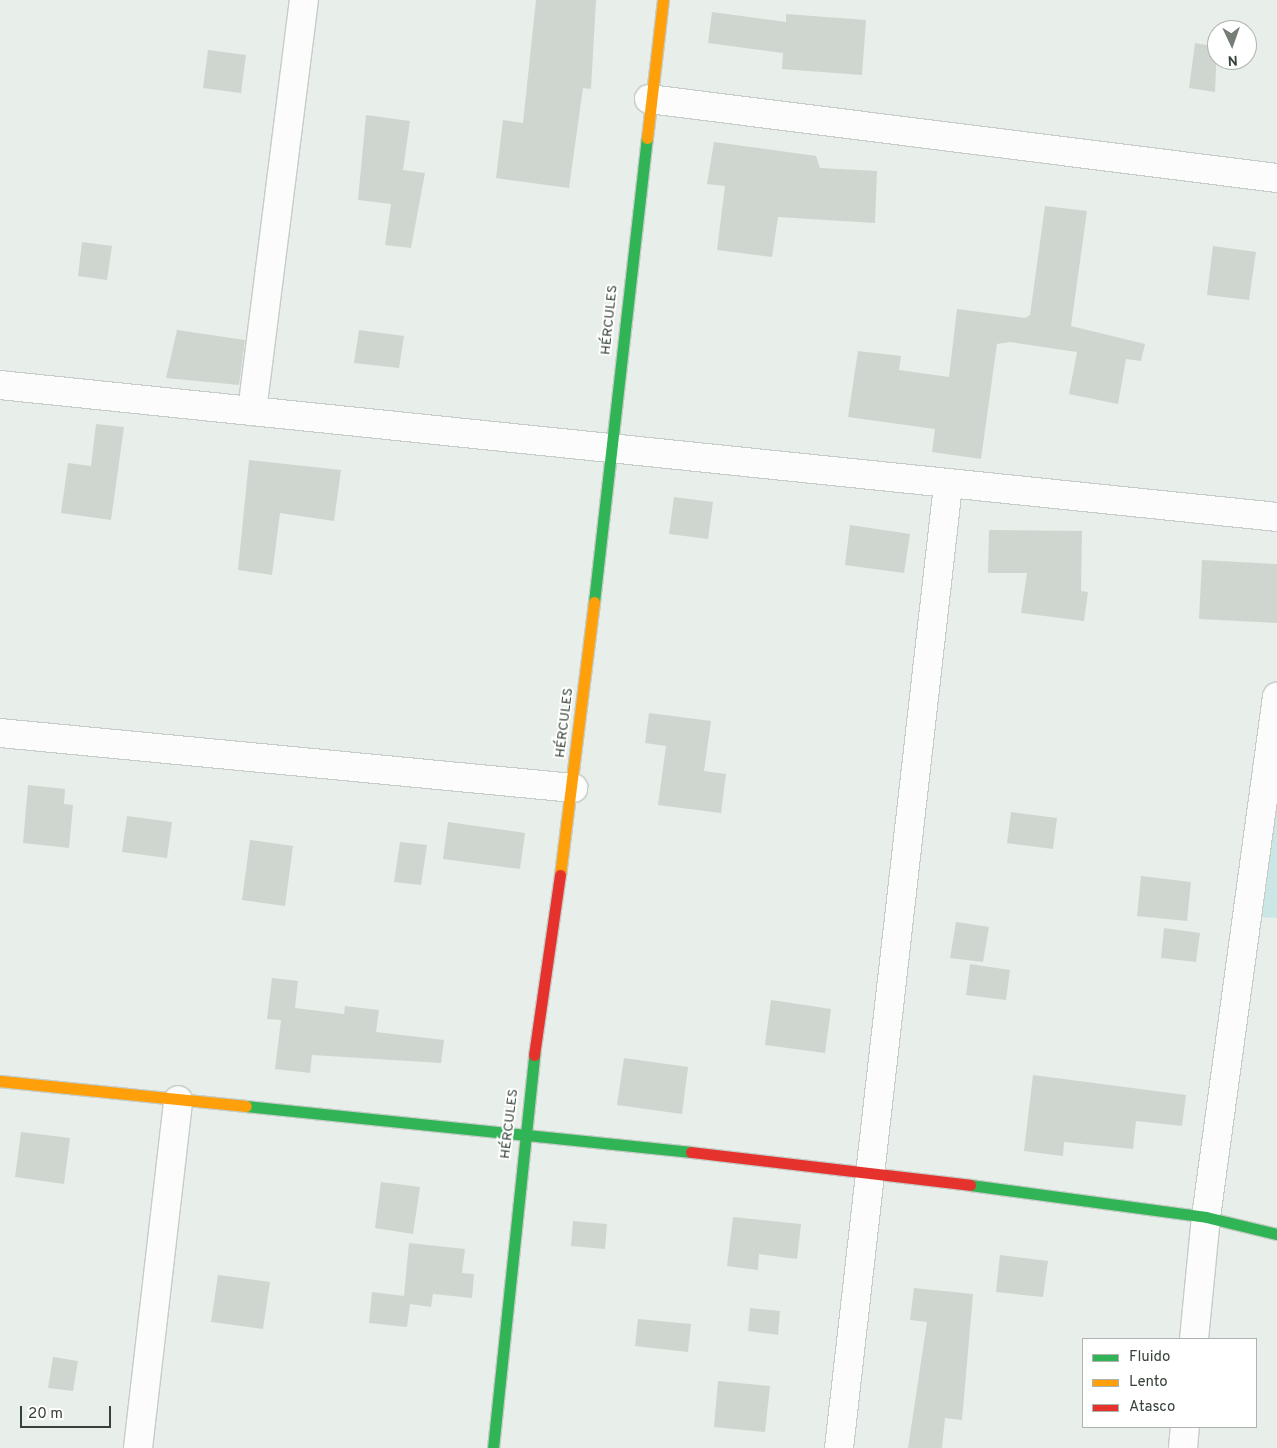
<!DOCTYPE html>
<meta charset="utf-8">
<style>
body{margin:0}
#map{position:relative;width:1277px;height:1448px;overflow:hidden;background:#e8eee9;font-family:Overpass,sans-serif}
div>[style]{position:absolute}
.green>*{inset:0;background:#cae7e5}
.building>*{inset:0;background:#cfd6d0}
.roads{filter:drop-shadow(1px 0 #c6ccc7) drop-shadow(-1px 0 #c6ccc7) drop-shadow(0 1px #c6ccc7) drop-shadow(0 -1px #c6ccc7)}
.street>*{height:28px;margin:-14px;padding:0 14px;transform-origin:14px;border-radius:14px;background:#fcfcfc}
.fast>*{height:11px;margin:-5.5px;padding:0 5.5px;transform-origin:5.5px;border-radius:5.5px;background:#30b455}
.slow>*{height:11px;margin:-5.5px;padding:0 5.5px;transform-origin:5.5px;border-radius:5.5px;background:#ff9f0a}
.jam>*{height:11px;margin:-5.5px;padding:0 5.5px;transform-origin:5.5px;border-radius:5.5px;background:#e5322d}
span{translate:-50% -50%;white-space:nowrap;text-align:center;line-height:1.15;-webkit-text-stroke:4px #fff;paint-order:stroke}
.street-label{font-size:14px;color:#354237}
.legend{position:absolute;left:1082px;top:1338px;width:175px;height:90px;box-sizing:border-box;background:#fff;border:1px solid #aeb3af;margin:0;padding:6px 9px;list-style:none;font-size:15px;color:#354237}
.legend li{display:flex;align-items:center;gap:10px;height:25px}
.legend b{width:25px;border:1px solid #aeb3af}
.north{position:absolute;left:1207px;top:20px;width:50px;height:50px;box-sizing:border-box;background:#fff;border:1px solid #aeb3af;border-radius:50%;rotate:177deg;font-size:14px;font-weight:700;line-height:20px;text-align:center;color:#354237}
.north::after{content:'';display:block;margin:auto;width:18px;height:22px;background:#747e75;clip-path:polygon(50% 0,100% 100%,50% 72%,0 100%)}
.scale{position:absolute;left:20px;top:1406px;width:91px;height:22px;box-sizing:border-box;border:2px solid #354237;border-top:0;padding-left:6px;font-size:15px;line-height:18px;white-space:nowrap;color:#354237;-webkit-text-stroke:4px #fff;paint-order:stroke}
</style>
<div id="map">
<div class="green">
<i style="clip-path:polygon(1277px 778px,1277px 918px,1257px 917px)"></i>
</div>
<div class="building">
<i style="clip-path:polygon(536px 0,596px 0,591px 89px,583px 88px,569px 188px,496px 178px,503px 120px,523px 123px)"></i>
<i style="clip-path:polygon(712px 12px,786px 22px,786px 14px,866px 20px,862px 75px,782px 69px,783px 53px,708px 43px)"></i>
<i style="clip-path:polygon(1195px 43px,1217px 47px,1215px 92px,1189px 88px)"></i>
<i style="clip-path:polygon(208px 50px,246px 55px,241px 93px,203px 88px)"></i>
<i style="clip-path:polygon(366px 115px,410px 121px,403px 170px,425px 173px,411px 248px,385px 245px,391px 204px,358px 200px)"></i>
<i style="clip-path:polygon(714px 142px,816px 156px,820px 168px,877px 171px,875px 223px,778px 217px,772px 257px,717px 250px,725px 186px,707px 184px)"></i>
<i style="clip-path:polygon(1045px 206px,1087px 211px,1071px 326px,1145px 344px,1141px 361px,1126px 359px,1118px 404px,1069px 394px,1077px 352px,1010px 342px,997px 344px,981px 459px,932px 452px,935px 429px,848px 417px,858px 351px,901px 356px,899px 370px,949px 377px,957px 309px,1025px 318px,1030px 315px)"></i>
<i style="clip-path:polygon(82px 242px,112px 246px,107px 280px,78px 276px)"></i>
<i style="clip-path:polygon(1213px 246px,1256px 252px,1249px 300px,1207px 295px)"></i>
<i style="clip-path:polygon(177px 330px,245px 340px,239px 385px,166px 378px)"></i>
<i style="clip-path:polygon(359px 330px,404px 336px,399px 368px,354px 363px)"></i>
<i style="clip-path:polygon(96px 424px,124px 427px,111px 520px,61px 513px,68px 463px,91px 466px)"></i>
<i style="clip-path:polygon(249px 460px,341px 470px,334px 521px,280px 513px,272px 575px,238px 570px)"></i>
<i style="clip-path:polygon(674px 497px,713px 502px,708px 539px,669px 534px)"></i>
<i style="clip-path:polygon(850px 525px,910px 534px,904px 573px,845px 565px)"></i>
<i style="clip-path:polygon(989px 530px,1082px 531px,1081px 591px,1088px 592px,1084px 621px,1021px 613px,1027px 573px,988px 573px)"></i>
<i style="clip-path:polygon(1202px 560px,1277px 564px,1277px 623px,1199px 619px)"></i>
<i style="clip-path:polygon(649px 713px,711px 721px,704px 771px,726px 774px,721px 813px,658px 805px,666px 746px,645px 743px)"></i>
<i style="clip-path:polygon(28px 785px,65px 789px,64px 804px,73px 805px,69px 848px,23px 843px)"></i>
<i style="clip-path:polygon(1011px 812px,1057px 818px,1053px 849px,1007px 843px)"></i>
<i style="clip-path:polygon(127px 816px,172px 822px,167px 858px,122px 852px)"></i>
<i style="clip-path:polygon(448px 822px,525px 833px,520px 869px,443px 859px)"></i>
<i style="clip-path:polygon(250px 840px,293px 846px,285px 906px,242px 900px)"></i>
<i style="clip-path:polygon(400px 842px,427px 845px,421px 885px,394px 882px)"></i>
<i style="clip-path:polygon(1141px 876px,1191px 882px,1187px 921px,1137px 916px)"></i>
<i style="clip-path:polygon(956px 922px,989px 927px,983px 962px,950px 958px)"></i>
<i style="clip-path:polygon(1164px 928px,1200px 933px,1196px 962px,1161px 958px)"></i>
<i style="clip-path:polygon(970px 964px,1010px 970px,1006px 1000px,966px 995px)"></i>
<i style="clip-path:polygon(272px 978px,298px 981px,295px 1008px,344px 1014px,345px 1006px,379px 1010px,376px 1032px,444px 1040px,441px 1063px,312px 1055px,310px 1073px,275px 1069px,281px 1020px,267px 1019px)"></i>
<i style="clip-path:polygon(771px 1000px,831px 1009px,825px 1053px,765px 1045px)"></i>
<i style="clip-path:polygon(624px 1058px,688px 1067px,682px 1114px,617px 1105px)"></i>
<i style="clip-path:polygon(1033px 1075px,1186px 1095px,1182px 1126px,1136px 1121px,1133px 1149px,1064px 1142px,1063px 1156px,1024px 1151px)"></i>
<i style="clip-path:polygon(21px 1132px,70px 1138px,64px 1184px,15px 1177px)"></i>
<i style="clip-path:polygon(381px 1182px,420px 1187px,413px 1234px,375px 1228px)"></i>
<i style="clip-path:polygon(733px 1217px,801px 1224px,797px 1259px,759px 1254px,758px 1270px,727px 1266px)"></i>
<i style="clip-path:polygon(573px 1221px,607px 1224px,605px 1249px,571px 1246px)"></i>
<i style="clip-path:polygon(409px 1243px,465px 1249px,462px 1273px,474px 1274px,472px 1298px,433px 1294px,431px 1307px,410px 1304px,407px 1327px,369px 1323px,372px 1292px,404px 1296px)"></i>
<i style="clip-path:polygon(1000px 1255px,1048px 1261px,1043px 1297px,996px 1292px)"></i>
<i style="clip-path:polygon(218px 1275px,270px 1282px,263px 1329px,211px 1322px)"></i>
<i style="clip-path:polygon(914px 1288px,973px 1294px,962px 1420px,945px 1418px,942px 1448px,908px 1448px,927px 1322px,910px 1320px)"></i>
<i style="clip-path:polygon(750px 1308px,780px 1311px,778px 1335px,748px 1331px)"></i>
<i style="clip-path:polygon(638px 1319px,691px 1324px,688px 1352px,635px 1346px)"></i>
<i style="clip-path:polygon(53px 1357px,78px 1361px,73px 1391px,48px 1388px)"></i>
<i style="clip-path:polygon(718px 1381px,770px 1386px,765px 1432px,714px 1427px)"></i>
</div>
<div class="roads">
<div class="street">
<i style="left:649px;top:99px;width:633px;rotate:7.17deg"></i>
<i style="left:0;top:385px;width:1284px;rotate:5.9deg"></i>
<i style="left:252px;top:411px;width:414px;rotate:-82.8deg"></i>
<i style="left:0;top:733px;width:576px;rotate:5.48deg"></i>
<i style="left:1194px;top:1339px;width:123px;rotate:-84.4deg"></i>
<i style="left:1206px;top:1217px;width:525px;rotate:-82.23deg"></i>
<i style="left:138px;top:1448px;width:350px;rotate:-83.4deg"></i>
<i style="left:839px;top:1448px;width:968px;rotate:-83.54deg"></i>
<i style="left:1183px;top:1448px;width:21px;rotate:-85deg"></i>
</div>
<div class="fast">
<i style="left:594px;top:602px;width:467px;rotate:-83.5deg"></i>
<i style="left:246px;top:1106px;width:447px;rotate:5.9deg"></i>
<i style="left:970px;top:1185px;width:238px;rotate:7.7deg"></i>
<i style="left:1206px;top:1217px;width:73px;rotate:13.5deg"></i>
<i style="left:493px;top:1448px;width:395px;rotate:-84deg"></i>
</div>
<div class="slow">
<i style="left:647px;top:138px;width:139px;rotate:-83.4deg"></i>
<i style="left:560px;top:875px;width:275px;rotate:-82.9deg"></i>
<i style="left:0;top:1081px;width:247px;rotate:5.8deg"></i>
</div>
<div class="jam">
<i style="left:534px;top:1055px;width:182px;rotate:-81.8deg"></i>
<i style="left:691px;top:1152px;width:281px;rotate:6.7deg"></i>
</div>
</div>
<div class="street-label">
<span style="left:610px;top:320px;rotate:-84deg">HÉRCULES</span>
<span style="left:565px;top:723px;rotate:-83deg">HÉRCULES</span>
<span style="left:510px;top:1124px;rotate:-83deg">HÉRCULES</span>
</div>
<ul class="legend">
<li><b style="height:6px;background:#30b455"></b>Fluido</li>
<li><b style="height:6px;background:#ff9f0a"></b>Lento</li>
<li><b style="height:6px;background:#e5322d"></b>Atasco</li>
</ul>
<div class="north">N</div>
<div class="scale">20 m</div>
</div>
